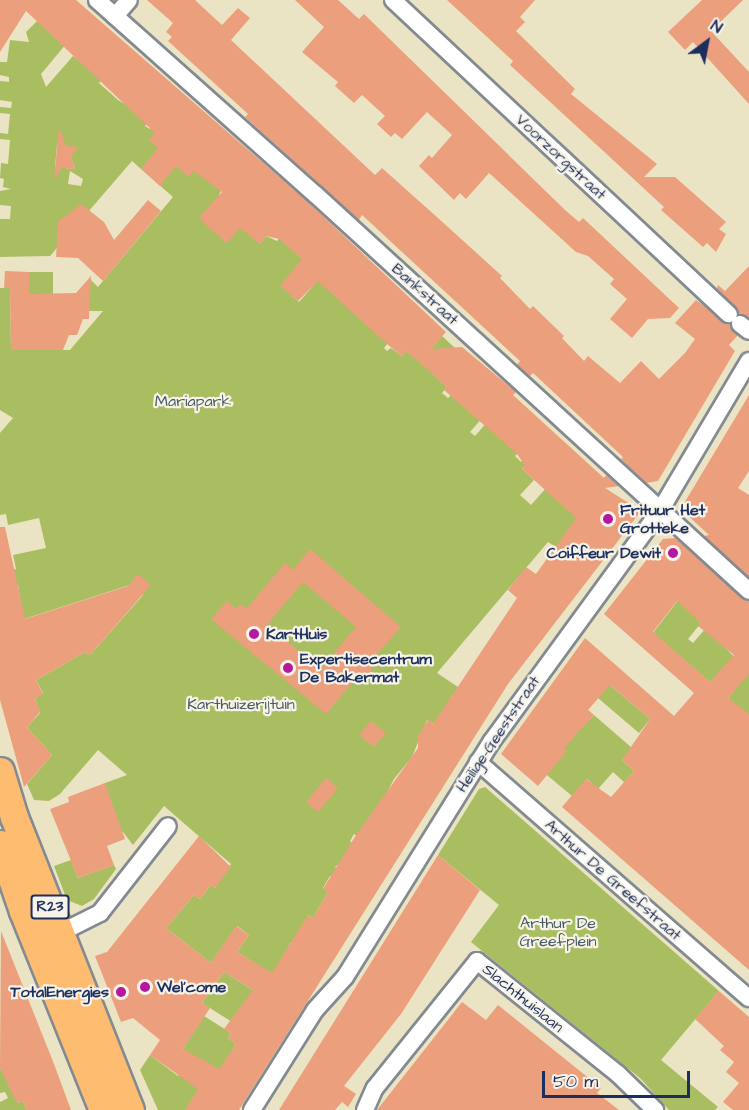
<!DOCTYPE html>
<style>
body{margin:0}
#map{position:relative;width:749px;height:1110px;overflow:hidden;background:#ebe4c4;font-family:"Architects Daughter",sans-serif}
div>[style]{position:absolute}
.green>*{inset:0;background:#a9bd61}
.building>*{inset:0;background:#ec9f7c}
.roads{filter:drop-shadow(2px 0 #838a91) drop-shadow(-2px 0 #838a91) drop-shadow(0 2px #838a91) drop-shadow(0 -2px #838a91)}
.minor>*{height:16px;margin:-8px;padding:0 8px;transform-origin:8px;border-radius:8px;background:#fff}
.primary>*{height:27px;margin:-13.5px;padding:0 13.5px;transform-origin:13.5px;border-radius:13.5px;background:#febc70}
.dots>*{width:16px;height:16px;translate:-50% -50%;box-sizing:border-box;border:3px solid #f7f3e8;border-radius:50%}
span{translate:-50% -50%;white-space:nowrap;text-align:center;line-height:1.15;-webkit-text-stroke:4.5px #f7f3e8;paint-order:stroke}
.shield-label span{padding:2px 4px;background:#f7f3e8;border:2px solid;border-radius:4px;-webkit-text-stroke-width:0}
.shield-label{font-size:15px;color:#1b2f5e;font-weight:700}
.street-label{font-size:16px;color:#1b2f5e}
.park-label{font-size:16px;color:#465a5f}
.poi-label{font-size:16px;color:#1b2f5e;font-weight:700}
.left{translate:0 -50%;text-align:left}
.right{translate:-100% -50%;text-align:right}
.north{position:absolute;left:677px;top:12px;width:60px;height:60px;-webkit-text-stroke:4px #f7f3e8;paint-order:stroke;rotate:32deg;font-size:16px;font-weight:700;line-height:24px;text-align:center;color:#1b2f5e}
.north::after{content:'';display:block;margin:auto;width:21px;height:27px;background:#1b2f5e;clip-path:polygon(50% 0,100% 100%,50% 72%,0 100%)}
.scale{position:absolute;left:542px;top:1071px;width:148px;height:27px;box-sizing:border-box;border:3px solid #1b2f5e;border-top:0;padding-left:8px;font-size:18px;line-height:21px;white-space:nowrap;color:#1b2f5e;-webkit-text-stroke:4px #f7f3e8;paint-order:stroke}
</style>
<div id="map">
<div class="green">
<i style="clip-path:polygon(evenodd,37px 21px,71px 38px,41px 74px,46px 87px,73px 56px,103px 79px,99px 83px,118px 100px,151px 119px,145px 126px,150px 129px,153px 126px,200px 164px,221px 191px,219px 195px,248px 220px,260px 244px,266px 236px,277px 241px,284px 232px,292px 250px,303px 258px,292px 296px,299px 302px,326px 271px,388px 343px,384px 348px,387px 351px,391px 348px,402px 356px,406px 351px,420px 362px,442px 336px,455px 348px,433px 374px,447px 387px,442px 393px,448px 398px,462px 384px,484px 416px,470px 432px,475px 436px,489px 420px,518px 453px,515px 456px,521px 462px,528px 454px,533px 458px,522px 469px,534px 480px,520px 495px,531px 505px,547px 487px,583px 515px,556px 547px,548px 542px,437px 673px,461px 689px,456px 697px,452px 695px,437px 726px,427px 720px,412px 757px,394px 779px,362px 839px,354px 834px,350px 841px,360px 847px,335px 867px,344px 874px,340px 881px,330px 876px,323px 888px,328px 892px,313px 918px,308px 915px,297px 943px,290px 943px,279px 978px,237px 952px,249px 935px,237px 926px,211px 963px,166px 928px,194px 895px,200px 899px,211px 885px,215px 888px,231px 864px,164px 806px,133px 845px,123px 832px,95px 843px,105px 783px,127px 775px,98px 750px,60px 794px,49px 801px,34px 800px,27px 784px,52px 755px,27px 727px,40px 713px,35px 699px,43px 693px,36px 680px,85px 652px,90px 655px,143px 595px,133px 584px,24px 619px,18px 586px,9px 571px,16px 569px,13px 555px,46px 548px,39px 518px,8px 525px,6px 514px,0 515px,0 433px,13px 418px,0 410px,0 288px,10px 288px,11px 350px,70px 350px,103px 311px,89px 311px,89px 278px,98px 287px,173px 197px,132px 161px,50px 256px,0 257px,0 219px,10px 219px,11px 206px,0 205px,0 191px,11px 189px,3px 187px,4px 179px,0 178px,1px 163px,8px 164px,10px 140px,0 139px,0 133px,8px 134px,10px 114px,0 113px,0 107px,11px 108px,12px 102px,0 100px,0 81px,9px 82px,9px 77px,0 75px,0 62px,7px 62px,10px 40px,29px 42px,26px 32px,37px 21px,57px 145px,67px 146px,75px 169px,55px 167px,57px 145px,37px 21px,70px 171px,83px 179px,81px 186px,68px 184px,70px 171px)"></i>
<i style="clip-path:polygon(29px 272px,53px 272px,53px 310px,29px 309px)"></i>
<i style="clip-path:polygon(679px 599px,701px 623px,688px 639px,693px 643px,706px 628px,749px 672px,749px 716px,728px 698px,733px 692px,715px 677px,710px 682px,653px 633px)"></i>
<i style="clip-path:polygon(604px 680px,650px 719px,639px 733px,585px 687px)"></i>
<i style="clip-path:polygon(594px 715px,632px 748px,622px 760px,634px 771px,614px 794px,624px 782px,613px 772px,598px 789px,587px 779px,572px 796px,541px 770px)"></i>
<i style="clip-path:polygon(485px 787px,719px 991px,661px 1060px,718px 1107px,715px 1110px,669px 1110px,640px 1078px,471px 942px,499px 905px,438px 855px,479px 789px)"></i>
<i style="clip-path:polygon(71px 860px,78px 878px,114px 865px,116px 869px,94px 899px,82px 906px,67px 900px,54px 866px)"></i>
<i style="clip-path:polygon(224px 972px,272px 1002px,251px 1034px,202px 1003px)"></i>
<i style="clip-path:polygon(204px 1016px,231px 1033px,228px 1038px,236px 1044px,232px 1050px,263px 1071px,189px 1110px,158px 1110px,140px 1070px,150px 1055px,178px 1076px,192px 1055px,183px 1049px)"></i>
<i style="clip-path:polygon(0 1067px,18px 1103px,23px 1101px,27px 1110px,0 1110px,0 1102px,8px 1098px,5px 1092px,0 1093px)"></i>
</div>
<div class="building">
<i style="clip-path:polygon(evenodd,0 0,76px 0,308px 202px,446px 332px,431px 349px,462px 347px,516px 392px,513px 395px,604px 478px,606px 475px,619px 486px,605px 488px,641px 511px,508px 684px,239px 1110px,185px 1110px,198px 1089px,150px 1055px,160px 1040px,133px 1018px,121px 1022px,95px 956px,107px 952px,199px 836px,231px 867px,215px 888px,211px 885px,200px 899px,194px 895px,166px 928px,211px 963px,236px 926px,249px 935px,237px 952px,272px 973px,308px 915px,313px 918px,328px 892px,323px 889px,356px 835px,418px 748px,418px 736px,428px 720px,433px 724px,517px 598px,508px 590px,526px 567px,536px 574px,576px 518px,522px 469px,525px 466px,517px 454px,444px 390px,447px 387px,426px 368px,406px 351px,402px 356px,387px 344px,318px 281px,298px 301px,280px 286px,302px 259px,279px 239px,266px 236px,260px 244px,240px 228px,227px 243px,208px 227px,199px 217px,222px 192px,194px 171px,189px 177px,176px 166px,160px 186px,141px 169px,158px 148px,149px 140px,155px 133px,26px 11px,0 52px,0 0,224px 972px,253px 990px,224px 1029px,231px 1033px,228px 1038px,236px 1044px,219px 1069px,183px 1049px,210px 1008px,202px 1003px,224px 972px)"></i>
<i style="clip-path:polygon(147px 0,195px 0,222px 25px,238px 8px,250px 18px,231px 40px,375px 175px,382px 168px,438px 218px,502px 276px,500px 278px,530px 309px,533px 306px,564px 336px,562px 338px,584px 361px,588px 356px,620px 383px,641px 361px,659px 379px,685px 353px,695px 339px,675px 323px,696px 300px,730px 324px,738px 335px,729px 345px,735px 351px,658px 481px,646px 483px,621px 459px,623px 457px,533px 373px,530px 376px,517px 365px,520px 361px,362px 215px,359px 220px,245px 117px,248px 114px,168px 41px,172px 37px,166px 32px,173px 23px)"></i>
<i style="clip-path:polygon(295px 0,338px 0,359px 19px,364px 14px,565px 210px,579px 222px,583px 218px,679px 308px,670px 318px,648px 319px,632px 338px,610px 319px,627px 299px,610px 284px,614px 279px,588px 256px,576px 252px,489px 173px,466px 199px,460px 193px,454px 200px,419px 166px,429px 155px,432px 158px,452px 135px,427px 112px,402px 139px,395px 133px,391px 137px,377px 124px,385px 116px,362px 95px,354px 103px,335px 86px,338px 82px,302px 52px,324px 27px)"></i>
<i style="clip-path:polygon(447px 0,535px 0,520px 17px,525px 22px,516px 31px,575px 89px,571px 94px,657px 164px,644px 177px,675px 177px,726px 222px,719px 229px,726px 234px,716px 252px,707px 243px,703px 247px,661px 210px,664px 207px,510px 65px,513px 61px)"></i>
<i style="clip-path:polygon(702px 0,743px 0,711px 31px,749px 72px,749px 104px,693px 42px,685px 50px,668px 32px)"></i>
<i style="clip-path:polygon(59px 127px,66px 146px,78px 147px,71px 157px,75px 169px,62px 168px,54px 179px)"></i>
<i style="clip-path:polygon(148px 200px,161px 211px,103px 281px,78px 258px,56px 257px,58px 222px,81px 204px,104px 222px,114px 240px)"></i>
<i style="clip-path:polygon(749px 266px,749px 318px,739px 314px,717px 288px,718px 285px,725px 291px)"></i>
<i style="clip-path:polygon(5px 271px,29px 272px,29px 294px,76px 293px,91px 276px,89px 319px,83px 319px,77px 335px,69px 335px,63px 350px,11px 350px,10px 288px,4px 288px)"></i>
<i style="clip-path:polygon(749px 395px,749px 471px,738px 488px,749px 495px,749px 577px,704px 536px,709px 535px,684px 512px,683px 505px)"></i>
<i style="clip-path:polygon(0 527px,5px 527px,25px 619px,128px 586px,138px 574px,151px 585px,90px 655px,85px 652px,36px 680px,43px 694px,35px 699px,40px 712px,27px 727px,52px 755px,24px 787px,0 700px)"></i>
<i style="clip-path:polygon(evenodd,675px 538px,749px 601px,749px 674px,728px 698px,749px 714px,749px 970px,562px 807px,586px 779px,611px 797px,634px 771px,622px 760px,650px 719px,610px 685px,588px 710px,594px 715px,564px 748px,567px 751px,538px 786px,501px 754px,585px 638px,674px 716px,694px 693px,604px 614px,663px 539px,675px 538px,677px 601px,701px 623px,698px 626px,734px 655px,710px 682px,653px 632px,677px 601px)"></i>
<i style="clip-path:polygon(evenodd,310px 549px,401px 627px,370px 662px,372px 676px,357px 677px,326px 714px,211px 619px,227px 601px,236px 609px,241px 604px,246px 609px,285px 563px,293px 570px,310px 549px,303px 582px,356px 627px,321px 669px,267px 625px,303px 582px)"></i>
<i style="clip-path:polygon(371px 721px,386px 733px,374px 747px,359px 735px)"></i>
<i style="clip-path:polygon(326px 778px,338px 788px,318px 812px,306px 802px)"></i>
<i style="clip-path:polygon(105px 783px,125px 839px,107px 846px,114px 865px,78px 878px,50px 809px,69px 802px,68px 797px)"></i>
<i style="clip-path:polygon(438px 855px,480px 890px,401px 1014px,344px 1086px,356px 1094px,348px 1107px,342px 1102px,335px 1110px,279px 1110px)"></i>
<i style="clip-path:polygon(1px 931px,54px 1064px,71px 1110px,27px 1110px,23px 1101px,18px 1103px,13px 1096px,0 1067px)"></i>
<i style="clip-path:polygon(719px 991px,749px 1017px,749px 1110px,733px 1110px,723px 1102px,739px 1083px,726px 1072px,734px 1062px,720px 1050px,724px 1046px,695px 1019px)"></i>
<i style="clip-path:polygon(462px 1002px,486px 1020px,498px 1005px,601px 1088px,597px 1093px,619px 1110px,377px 1110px)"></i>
</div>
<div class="roads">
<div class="minor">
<i style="left:97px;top:0;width:292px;rotate:41.7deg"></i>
<i style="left:315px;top:194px;width:588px;rotate:42.45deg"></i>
<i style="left:393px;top:0;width:460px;rotate:43.1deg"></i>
<i style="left:115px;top:16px;width:21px;rotate:-49deg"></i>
<i style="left:740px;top:324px;width:11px;rotate:38deg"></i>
<i style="left:478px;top:762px;width:359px;rotate:41.1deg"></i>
<i style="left:60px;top:933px;width:45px;rotate:-26.6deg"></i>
<i style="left:100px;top:913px;width:110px;rotate:-52deg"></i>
<i style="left:252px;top:1110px;width:118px;rotate:-57.8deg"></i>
<i style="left:315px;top:1010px;width:45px;rotate:-47.7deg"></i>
<i style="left:345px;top:977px;width:278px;rotate:-58.1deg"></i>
<i style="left:492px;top:741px;width:287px;rotate:-53.9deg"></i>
<i style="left:661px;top:509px;width:172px;rotate:-59.3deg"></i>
<i style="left:365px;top:1110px;width:24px;rotate:-66deg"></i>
<i style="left:375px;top:1088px;width:163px;rotate:-51.2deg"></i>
<i style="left:477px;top:961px;width:181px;rotate:38.7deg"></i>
<i style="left:618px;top:1074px;width:52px;rotate:44.2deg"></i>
</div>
<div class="primary">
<i style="left:0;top:771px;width:48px;rotate:73.1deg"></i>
<i style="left:14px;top:817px;width:315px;rotate:68.4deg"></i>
<i style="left:0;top:844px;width:71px;rotate:71.1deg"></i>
<i style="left:23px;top:911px;width:214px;rotate:68.1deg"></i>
</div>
</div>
<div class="dots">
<i style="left:608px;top:519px;background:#b5179e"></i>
<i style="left:673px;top:553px;background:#b5179e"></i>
<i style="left:254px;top:634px;background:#b5179e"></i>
<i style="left:288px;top:668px;background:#b5179e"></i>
<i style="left:145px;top:987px;background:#b5179e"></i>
<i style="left:121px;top:992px;background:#b5179e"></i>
</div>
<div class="shield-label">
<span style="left:50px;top:907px">R23</span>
</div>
<div class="street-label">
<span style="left:561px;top:157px;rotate:43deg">Voorzorgstraat</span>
<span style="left:425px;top:294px;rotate:42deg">Bankstraat</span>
<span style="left:498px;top:734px;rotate:-56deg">Heilige-Geeststraat</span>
<span style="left:613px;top:880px;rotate:41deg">Arthur De Greefstraat</span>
<span style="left:523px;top:998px;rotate:39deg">Slachthuislaan</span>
</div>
<div class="park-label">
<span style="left:193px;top:401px">Mariapark</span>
<span style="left:241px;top:704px">Karthuizerijtuin</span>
<span style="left:558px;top:932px">Arthur De<br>Greefplein</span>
</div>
<div class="poi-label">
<span class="left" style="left:620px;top:519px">Frituur Het<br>Grotteke</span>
<span class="right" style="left:661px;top:553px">Coiffeur Dewit</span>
<span class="left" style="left:266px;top:634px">KartHuis</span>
<span class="left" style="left:300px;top:668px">Expertisecentrum<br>De Bakermat</span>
<span class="left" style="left:157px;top:987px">Wel'come</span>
<span class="right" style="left:109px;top:992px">TotalEnergies</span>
</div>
<div class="north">N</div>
<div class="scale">50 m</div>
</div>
